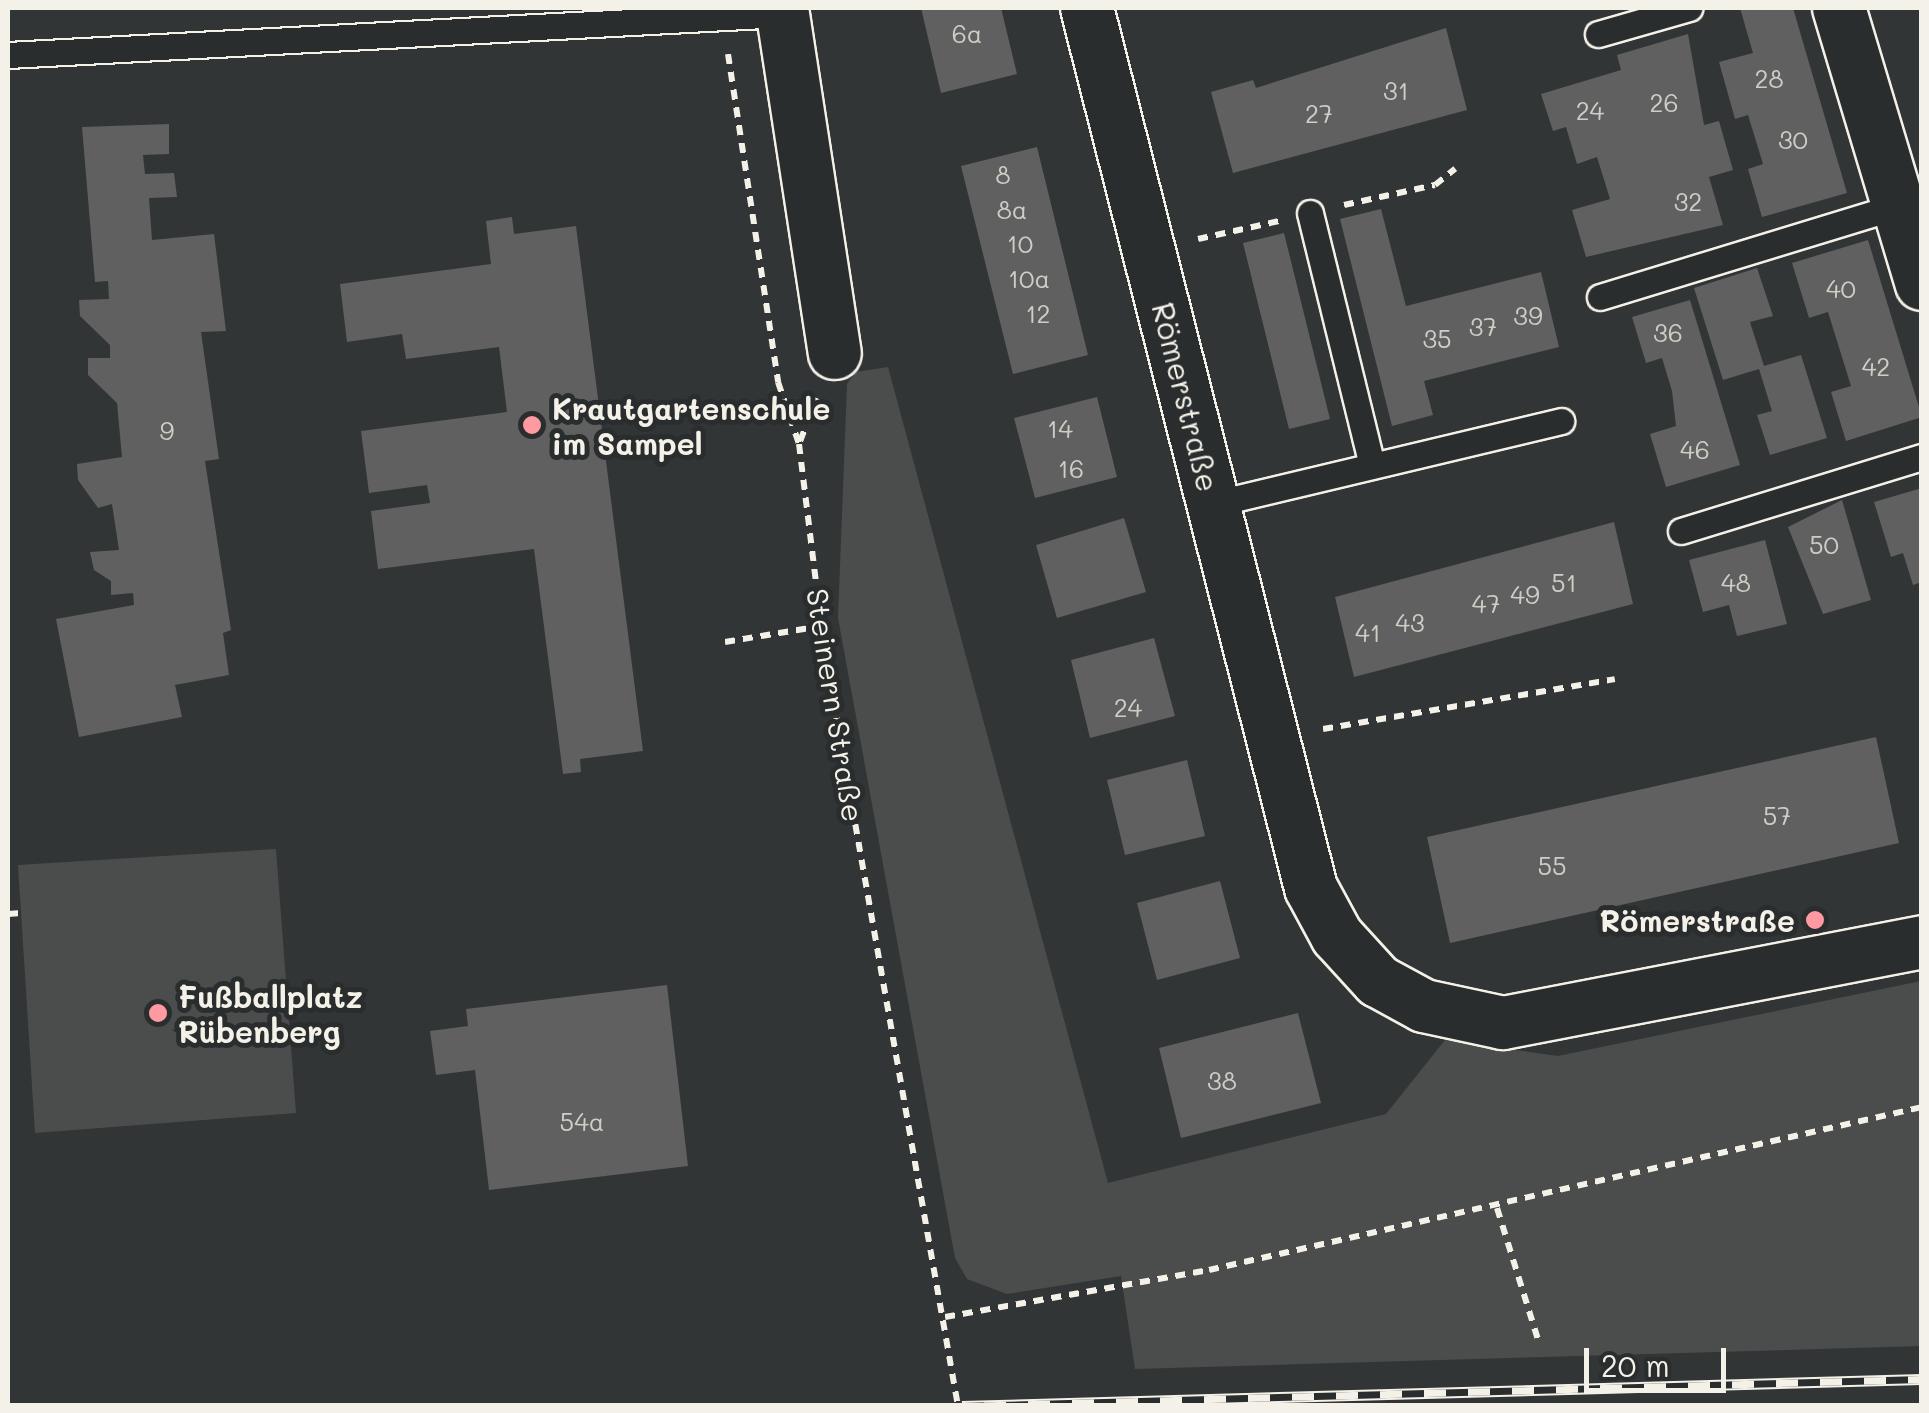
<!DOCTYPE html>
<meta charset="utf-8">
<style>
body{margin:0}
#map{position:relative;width:1929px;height:1413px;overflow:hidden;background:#323535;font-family:Mali,sans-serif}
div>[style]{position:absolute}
.green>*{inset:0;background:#4b4d4c}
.building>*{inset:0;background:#5f605f}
.path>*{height:6px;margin-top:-3px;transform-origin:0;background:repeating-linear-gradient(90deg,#f4f1e8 0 10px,transparent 0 18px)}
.roads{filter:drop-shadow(2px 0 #f4f1e8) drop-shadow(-2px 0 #f4f1e8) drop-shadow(0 2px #f4f1e8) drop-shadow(0 -2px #f4f1e8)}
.lane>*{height:25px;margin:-12.5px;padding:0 12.5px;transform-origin:12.5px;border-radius:12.5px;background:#2a2d2e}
.street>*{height:52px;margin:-26px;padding:0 26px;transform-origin:26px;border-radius:26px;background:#2a2d2e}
.rail>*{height:11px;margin-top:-5.5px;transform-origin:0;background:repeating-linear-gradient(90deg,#2a2d2e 0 22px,#f4f1e8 0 44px);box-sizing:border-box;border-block:2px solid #f4f1e8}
.dots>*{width:28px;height:28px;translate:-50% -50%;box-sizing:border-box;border:5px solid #2a2d2e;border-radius:50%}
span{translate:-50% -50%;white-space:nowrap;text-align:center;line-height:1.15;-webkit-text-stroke:10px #2a2d2e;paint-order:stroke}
.number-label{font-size:25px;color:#cfcdc6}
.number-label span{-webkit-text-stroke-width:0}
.street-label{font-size:30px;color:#f4f1e8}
.poi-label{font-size:30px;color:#f4f1e8;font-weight:700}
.left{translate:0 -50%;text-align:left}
.right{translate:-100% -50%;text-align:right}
.frame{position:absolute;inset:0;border:10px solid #f4f1e8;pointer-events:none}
.scale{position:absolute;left:1584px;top:1348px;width:142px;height:45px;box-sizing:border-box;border:5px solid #f4f1e8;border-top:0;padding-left:12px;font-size:30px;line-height:35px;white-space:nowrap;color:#f4f1e8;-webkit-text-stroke:8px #2a2d2e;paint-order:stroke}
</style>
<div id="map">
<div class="green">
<i style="clip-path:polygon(888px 367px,1108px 1183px,1386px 1114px,1445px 1040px,1558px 1056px,1921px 981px,1921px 1346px,1135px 1369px,1121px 1276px,1007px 1294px,967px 1279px,955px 1258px,838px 618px,847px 384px,856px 372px)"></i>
<i style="clip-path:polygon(276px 849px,296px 1113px,35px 1133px,18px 865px)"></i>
</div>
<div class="building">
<i style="clip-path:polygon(921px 8px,1001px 8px,1017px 74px,941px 93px)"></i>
<i style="clip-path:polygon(1740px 8px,1793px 8px,1847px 193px,1762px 217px,1748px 169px,1763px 164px,1748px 115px,1735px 119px,1719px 62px,1753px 53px)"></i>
<i style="clip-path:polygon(1446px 28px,1467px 110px,1233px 173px,1211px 92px,1253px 80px,1256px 88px)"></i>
<i style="clip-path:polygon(1688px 34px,1704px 125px,1719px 121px,1733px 170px,1709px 177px,1723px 225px,1586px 257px,1572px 210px,1610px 199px,1597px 157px,1577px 164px,1566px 127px,1553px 131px,1541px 94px,1621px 70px,1617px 55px)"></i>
<i style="clip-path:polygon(169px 124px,169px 154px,143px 155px,145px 174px,174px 173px,177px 197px,149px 198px,152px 240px,214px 234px,226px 331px,201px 332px,219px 459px,205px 461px,231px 630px,223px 633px,229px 675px,175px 685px,182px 717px,79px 737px,56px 619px,134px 605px,133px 593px,111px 595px,111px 581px,94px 570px,90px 552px,119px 550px,112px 504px,98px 508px,78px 480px,77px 464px,122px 457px,117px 403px,88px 375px,88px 358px,110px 358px,110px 345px,80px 316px,79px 300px,109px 299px,108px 281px,95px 282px,82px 127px)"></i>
<i style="clip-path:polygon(1037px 147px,1088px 355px,1013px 374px,961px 166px)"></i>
<i style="clip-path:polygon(1381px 209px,1406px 306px,1541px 272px,1559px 347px,1424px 381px,1433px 415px,1392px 426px,1340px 219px)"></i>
<i style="clip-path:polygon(512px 217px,514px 234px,576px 226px,643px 751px,580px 759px,581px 772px,563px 774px,534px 549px,378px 569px,371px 511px,430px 503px,427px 485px,369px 493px,361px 431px,507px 412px,499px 347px,406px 359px,402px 334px,347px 342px,340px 284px,491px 264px,486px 221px)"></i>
<i style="clip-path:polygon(1284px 233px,1330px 419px,1289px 429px,1243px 243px)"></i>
<i style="clip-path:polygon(1868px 240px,1922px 417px,1846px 441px,1831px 392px,1851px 386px,1828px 312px,1809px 318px,1792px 263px)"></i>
<i style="clip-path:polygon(1757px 268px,1773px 316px,1750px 322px,1764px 366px,1801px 355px,1827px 438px,1770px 455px,1757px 415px,1772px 411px,1759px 369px,1723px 380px,1694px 288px)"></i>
<i style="clip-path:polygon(1690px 300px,1740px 465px,1666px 487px,1650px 434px,1676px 426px,1672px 391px,1662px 358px,1646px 363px,1632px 317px)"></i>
<i style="clip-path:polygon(1097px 397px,1117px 477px,1035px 498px,1014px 418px)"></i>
<i style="clip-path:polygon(1922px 488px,1922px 582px,1913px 585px,1903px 553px,1891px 557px,1874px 502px)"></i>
<i style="clip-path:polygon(1842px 500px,1871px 600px,1823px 614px,1788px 527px)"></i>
<i style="clip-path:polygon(1124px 518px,1146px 592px,1057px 618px,1036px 545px)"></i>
<i style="clip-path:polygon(1614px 522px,1633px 604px,1354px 677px,1335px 597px)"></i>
<i style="clip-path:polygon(1765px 540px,1787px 624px,1737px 636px,1729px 605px,1703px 612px,1689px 560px)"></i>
<i style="clip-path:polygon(1154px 638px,1175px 716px,1090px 738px,1071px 660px)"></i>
<i style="clip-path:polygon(1876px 737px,1899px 843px,1450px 943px,1427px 837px)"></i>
<i style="clip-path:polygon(1187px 760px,1205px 836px,1125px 855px,1107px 780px)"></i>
<i style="clip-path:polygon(1220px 881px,1240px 958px,1157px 980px,1137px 903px)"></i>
<i style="clip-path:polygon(667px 985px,688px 1166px,489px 1190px,475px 1070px,436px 1075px,430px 1031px,468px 1026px,466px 1009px)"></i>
<i style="clip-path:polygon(1298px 1013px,1321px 1103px,1181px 1138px,1159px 1048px)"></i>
</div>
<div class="path">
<i style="left:728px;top:54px;width:332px;rotate:81.3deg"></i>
<i style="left:778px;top:382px;width:65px;rotate:71.3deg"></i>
<i style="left:1344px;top:205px;width:93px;rotate:-12.4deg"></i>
<i style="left:1435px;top:185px;width:26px;rotate:-39deg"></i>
<i style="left:1198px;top:239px;width:83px;rotate:-12.5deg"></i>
<i style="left:817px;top:398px;width:49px;rotate:111.4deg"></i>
<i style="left:799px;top:444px;width:205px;rotate:83deg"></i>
<i style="left:824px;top:647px;width:771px;rotate:79.99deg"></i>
<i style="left:725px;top:642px;width:98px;rotate:-9.4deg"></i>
<i style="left:1323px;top:729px;width:296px;rotate:-9.7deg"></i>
<i style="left:8px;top:914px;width:13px;rotate:-4deg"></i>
<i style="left:1497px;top:1208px;width:138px;rotate:72.7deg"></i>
<i style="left:945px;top:1317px;width:268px;rotate:-10.1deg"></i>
<i style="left:1209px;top:1270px;width:731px;rotate:-12.88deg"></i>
</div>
<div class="roads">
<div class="lane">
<i style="left:1598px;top:34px;width:95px;rotate:-15.9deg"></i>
<i style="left:8px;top:55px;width:776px;rotate:-3.03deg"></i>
<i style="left:1310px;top:213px;width:260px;rotate:76.2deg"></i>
<i style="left:1600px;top:297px;width:312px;rotate:-17deg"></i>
<i style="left:1213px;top:504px;width:358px;rotate:-13.4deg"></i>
<i style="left:1681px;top:531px;width:252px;rotate:-17.1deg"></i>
</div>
<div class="street">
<i style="left:782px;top:8px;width:349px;rotate:81.3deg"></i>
<i style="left:1087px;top:8px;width:908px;rotate:75.72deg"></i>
<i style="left:1311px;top:888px;width:55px;rotate:61.6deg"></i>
<i style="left:1337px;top:936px;width:61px;rotate:47.7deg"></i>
<i style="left:1378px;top:981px;width:52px;rotate:28.5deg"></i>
<i style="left:1424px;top:1006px;width:81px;rotate:12.1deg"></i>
<i style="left:1503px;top:1023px;width:427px;rotate:-10.9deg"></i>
<i style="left:1839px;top:8px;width:288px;rotate:73.3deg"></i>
</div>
</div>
<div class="rail">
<i style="left:962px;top:1406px;width:960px;rotate:-1.61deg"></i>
</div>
<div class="dots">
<i style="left:532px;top:425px;background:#ff9aa2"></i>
<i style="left:1815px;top:920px;background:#ff9aa2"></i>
<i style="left:158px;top:1013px;background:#ff9aa2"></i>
</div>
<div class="number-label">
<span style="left:967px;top:33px">6a</span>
<span style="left:1769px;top:78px">28</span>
<span style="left:1396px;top:90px">31</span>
<span style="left:1664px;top:102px">26</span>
<span style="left:1590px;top:110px">24</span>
<span style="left:1319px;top:113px">27</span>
<span style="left:1793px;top:139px">30</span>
<span style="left:1003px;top:174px">8</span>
<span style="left:1688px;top:201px">32</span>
<span style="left:1012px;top:209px">8a</span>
<span style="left:1020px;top:243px">10</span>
<span style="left:1029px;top:278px">10a</span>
<span style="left:1841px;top:288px">40</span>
<span style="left:1038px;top:313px">12</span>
<span style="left:1528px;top:315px">39</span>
<span style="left:1483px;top:326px">37</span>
<span style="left:1668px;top:332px">36</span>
<span style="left:1437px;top:338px">35</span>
<span style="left:1876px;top:366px">42</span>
<span style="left:1060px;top:428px">14</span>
<span style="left:167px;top:430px">9</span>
<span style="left:1695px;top:449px">46</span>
<span style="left:1071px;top:468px">16</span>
<span style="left:1824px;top:544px">50</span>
<span style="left:1564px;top:582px">51</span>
<span style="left:1736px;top:582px">48</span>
<span style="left:1525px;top:594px">49</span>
<span style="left:1486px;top:603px">47</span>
<span style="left:1410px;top:622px">43</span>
<span style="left:1368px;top:632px">41</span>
<span style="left:1128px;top:707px">24</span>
<span style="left:1777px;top:815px">57</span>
<span style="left:1552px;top:865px">55</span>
<span style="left:1222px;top:1080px">38</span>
<span style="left:582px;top:1121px">54a</span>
</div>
<div class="street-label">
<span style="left:1186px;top:397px;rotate:76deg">Römerstraße</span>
<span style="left:836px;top:705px;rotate:81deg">Steinern Straße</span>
</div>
<div class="poi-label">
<span class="left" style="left:552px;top:425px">Krautgartenschule<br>im Sampel</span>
<span class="right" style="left:1795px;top:920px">Römerstraße</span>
<span class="left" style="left:178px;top:1013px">Fußballplatz<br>Rübenberg</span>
</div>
<div class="frame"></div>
<div class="scale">20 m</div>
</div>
